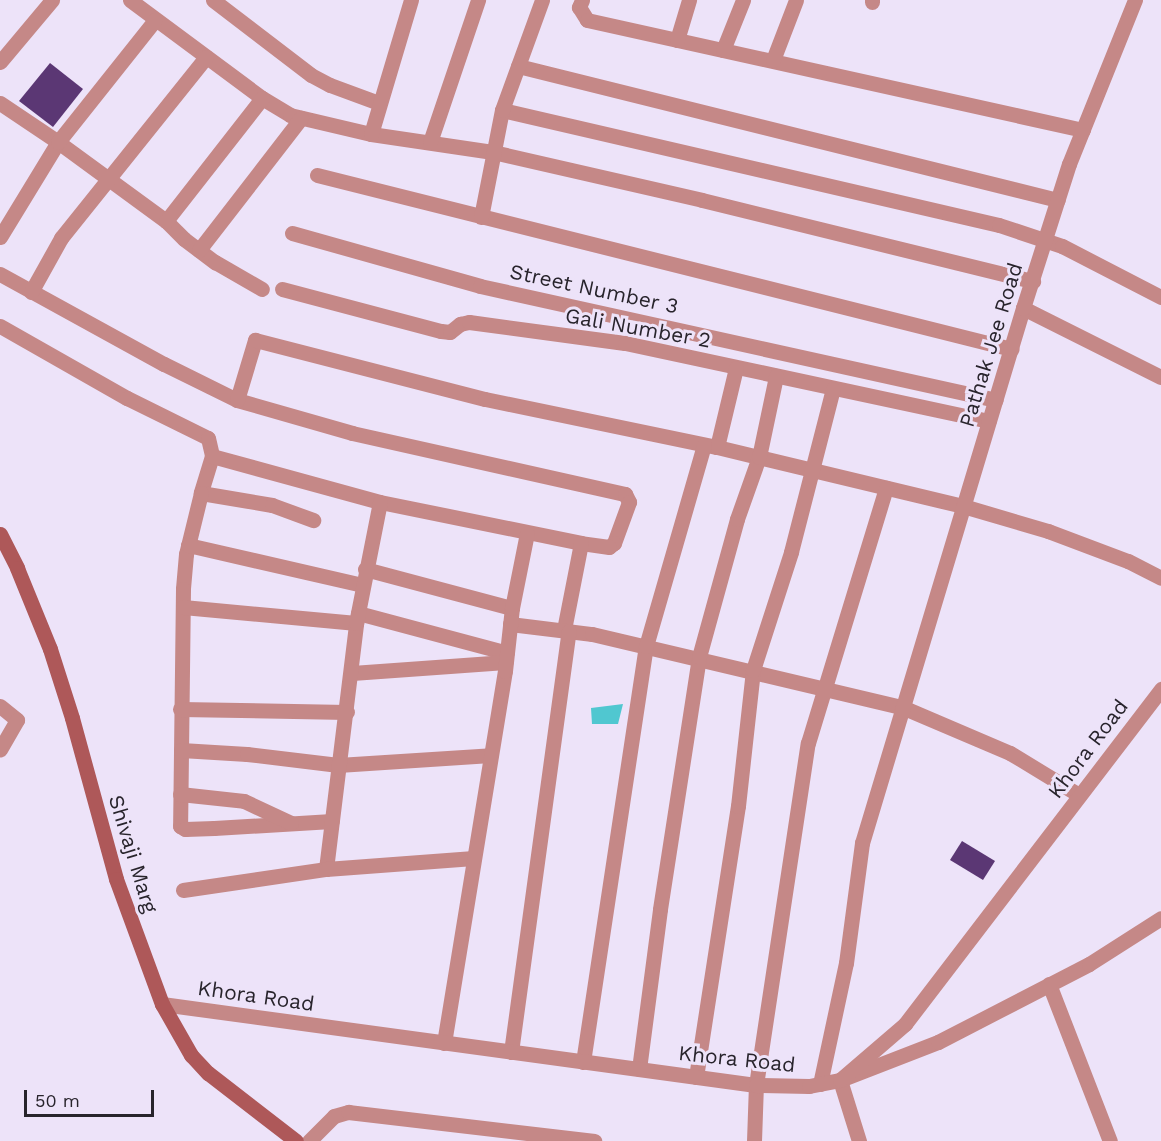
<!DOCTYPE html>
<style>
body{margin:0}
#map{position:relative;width:1161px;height:1141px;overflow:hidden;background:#ede3f9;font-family:"Work Sans",sans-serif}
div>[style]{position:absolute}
.water>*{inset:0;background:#50c7d0}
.building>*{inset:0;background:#5b3774}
.minor>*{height:15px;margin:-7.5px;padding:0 7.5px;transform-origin:7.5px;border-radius:7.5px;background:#c58887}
.tertiary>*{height:15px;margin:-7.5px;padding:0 7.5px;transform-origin:7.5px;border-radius:7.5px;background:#c58887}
.secondary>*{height:15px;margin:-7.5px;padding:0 7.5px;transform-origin:7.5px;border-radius:7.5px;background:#ae5859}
span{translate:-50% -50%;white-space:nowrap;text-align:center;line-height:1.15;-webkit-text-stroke:6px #ede3f9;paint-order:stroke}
.street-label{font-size:21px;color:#28242c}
.scale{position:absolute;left:24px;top:1090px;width:130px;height:27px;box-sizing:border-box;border:3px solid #28242c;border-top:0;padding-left:8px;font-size:18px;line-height:21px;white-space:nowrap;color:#28242c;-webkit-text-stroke:4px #ede3f9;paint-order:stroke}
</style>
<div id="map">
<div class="water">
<i style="clip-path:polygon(623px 704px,618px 724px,592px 724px,591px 708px)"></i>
</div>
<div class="building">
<i style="clip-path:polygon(50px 63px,83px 89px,53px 127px,19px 101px)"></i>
<i style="clip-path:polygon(962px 841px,995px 861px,983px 880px,950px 860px)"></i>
</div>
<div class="minor">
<i style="left:130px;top:0;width:164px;rotate:36.6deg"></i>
<i style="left:262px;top:98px;width:33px;rotate:31deg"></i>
<i style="left:290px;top:115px;width:83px;rotate:13.2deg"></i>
<i style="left:371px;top:134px;width:123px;rotate:8.4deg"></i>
<i style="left:493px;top:152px;width:214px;rotate:12.9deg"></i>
<i style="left:702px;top:200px;width:341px;rotate:13.8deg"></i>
<i style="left:213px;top:0;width:123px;rotate:37.4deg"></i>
<i style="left:311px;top:75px;width:21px;rotate:28deg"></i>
<i style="left:330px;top:85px;width:52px;rotate:20.2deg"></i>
<i style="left:582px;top:0;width:8px;rotate:113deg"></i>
<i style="left:579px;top:7px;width:15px;rotate:58deg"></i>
<i style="left:587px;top:20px;width:508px;rotate:12.5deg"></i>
<i style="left:872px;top:2px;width:2px;rotate:-90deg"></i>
<i style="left:677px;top:40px;width:42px;rotate:-73.3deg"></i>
<i style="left:723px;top:50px;width:54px;rotate:-68.2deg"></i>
<i style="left:773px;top:60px;width:64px;rotate:-69deg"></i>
<i style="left:0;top:62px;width:81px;rotate:-50deg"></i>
<i style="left:518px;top:66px;width:556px;rotate:13.94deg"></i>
<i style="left:0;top:103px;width:70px;rotate:33.9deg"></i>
<i style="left:58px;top:142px;width:134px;rotate:36.2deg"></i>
<i style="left:166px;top:221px;width:25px;rotate:45deg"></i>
<i style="left:184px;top:239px;width:39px;rotate:37deg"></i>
<i style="left:215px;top:262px;width:54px;rotate:29.9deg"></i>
<i style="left:502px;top:110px;width:510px;rotate:13.03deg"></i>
<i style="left:999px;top:225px;width:66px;rotate:18.4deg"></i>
<i style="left:1062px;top:246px;width:111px;rotate:27.3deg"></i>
<i style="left:371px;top:134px;width:140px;rotate:-73.4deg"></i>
<i style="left:430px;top:142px;width:150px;rotate:-71.3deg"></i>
<i style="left:317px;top:175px;width:716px;rotate:14.06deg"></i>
<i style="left:481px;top:217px;width:109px;rotate:-78.9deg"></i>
<i style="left:502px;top:110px;width:117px;rotate:-70deg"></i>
<i style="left:166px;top:221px;width:156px;rotate:-52deg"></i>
<i style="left:292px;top:233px;width:195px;rotate:15.7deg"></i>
<i style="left:480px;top:286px;width:528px;rotate:12.46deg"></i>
<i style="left:0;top:237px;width:111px;rotate:-58.6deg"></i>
<i style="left:58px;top:142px;width:156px;rotate:-51.5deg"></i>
<i style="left:199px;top:250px;width:167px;rotate:-52.3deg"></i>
<i style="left:0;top:274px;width:187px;rotate:28.8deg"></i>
<i style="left:164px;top:364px;width:81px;rotate:26.3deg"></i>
<i style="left:237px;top:400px;width:120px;rotate:16deg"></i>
<i style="left:352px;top:433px;width:280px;rotate:12.6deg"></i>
<i style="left:625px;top:494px;width:9px;rotate:63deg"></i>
<i style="left:629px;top:502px;width:44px;rotate:110.1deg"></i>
<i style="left:614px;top:543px;width:6px;rotate:141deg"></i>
<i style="left:609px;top:547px;width:28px;rotate:-172deg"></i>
<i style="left:282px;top:289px;width:164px;rotate:14.8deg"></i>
<i style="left:441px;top:331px;width:9px;rotate:6deg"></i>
<i style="left:450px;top:332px;width:13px;rotate:-39deg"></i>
<i style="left:460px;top:324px;width:9px;rotate:-13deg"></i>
<i style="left:469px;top:322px;width:157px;rotate:7.7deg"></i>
<i style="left:625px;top:343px;width:372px;rotate:12.1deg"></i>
<i style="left:31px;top:292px;width:62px;rotate:-60.9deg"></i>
<i style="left:61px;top:238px;width:232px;rotate:-51.3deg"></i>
<i style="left:1023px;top:308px;width:154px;rotate:26.6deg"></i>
<i style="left:0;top:326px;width:146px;rotate:29.6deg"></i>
<i style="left:127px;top:398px;width:90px;rotate:26.3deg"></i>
<i style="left:208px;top:438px;width:18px;rotate:77deg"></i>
<i style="left:212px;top:456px;width:39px;rotate:107deg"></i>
<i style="left:201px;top:493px;width:72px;rotate:9.6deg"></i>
<i style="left:272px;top:505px;width:44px;rotate:20.1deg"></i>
<i style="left:237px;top:400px;width:63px;rotate:-73.3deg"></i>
<i style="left:255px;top:340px;width:237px;rotate:14.4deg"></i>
<i style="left:485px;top:399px;width:237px;rotate:11.7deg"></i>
<i style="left:717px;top:447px;width:253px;rotate:13.5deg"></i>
<i style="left:963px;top:506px;width:89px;rotate:16.4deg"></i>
<i style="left:1048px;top:531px;width:85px;rotate:20.6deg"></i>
<i style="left:1128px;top:561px;width:37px;rotate:27deg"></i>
<i style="left:717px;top:447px;width:81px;rotate:-76.5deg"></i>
<i style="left:212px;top:456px;width:174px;rotate:15.3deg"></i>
<i style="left:380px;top:502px;width:205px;rotate:11.5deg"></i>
<i style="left:581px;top:543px;width:89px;rotate:101.1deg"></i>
<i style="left:201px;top:493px;width:63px;rotate:103.8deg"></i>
<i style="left:186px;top:554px;width:35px;rotate:95deg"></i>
<i style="left:183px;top:589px;width:237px;rotate:90.7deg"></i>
<i style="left:180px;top:826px;width:6px;rotate:31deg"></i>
<i style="left:185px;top:829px;width:29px;rotate:-2deg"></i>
<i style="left:214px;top:828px;width:118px;rotate:-3.4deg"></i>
<i style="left:188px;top:545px;width:179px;rotate:12.9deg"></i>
<i style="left:365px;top:569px;width:152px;rotate:14.9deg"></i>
<i style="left:183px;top:607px;width:174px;rotate:5.3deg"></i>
<i style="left:358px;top:613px;width:154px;rotate:15deg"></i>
<i style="left:510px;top:624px;width:83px;rotate:7deg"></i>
<i style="left:592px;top:634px;width:318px;rotate:13.3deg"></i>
<i style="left:902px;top:707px;width:117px;rotate:23.1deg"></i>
<i style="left:1010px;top:753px;width:81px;rotate:31.3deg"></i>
<i style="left:352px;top:673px;width:154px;rotate:-4.1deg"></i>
<i style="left:0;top:706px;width:22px;rotate:39deg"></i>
<i style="left:17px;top:720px;width:34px;rotate:120deg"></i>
<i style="left:180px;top:709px;width:167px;rotate:1deg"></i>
<i style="left:181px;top:750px;width:66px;rotate:3.5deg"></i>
<i style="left:247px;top:754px;width:92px;rotate:6.9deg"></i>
<i style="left:338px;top:765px;width:153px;rotate:-3.7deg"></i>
<i style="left:180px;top:794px;width:64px;rotate:6.2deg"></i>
<i style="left:244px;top:801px;width:52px;rotate:25.1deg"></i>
<i style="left:326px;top:869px;width:248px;rotate:-83deg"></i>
<i style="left:356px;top:623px;width:123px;rotate:-78.8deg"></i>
<i style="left:183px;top:890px;width:145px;rotate:-8.4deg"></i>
<i style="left:326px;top:869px;width:148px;rotate:-4.3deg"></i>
<i style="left:1049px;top:984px;width:168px;rotate:68.8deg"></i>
<i style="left:444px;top:1043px;width:377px;rotate:-80.7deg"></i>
<i style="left:505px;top:671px;width:63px;rotate:-83.7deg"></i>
<i style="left:512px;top:608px;width:76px;rotate:-78.7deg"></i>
<i style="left:511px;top:1052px;width:425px;rotate:-82.2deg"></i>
<i style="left:583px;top:1062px;width:421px;rotate:-81.4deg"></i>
<i style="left:646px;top:646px;width:209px;rotate:-73.9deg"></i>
<i style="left:639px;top:1069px;width:161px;rotate:-82.5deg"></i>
<i style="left:660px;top:909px;width:255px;rotate:-81.2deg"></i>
<i style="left:699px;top:657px;width:143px;rotate:-74.6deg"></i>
<i style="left:737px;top:519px;width:66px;rotate:-70.5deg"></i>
<i style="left:759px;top:457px;width:83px;rotate:-78.1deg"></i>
<i style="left:696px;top:1077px;width:274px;rotate:-81.2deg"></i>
<i style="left:738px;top:806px;width:137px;rotate:-83.7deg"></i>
<i style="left:753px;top:670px;width:124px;rotate:-72.1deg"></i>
<i style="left:791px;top:552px;width:168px;rotate:-75.6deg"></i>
<i style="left:820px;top:1084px;width:124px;rotate:-77.9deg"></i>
<i style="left:846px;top:963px;width:121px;rotate:-82.4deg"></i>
<i style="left:862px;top:843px;width:559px;rotate:-73.25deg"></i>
<i style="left:1023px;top:308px;width:151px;rotate:-72.3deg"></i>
<i style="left:1069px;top:164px;width:177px;rotate:-68.1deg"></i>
<i style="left:309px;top:1141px;width:35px;rotate:-45deg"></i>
<i style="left:334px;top:1116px;width:15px;rotate:-16deg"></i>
<i style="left:348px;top:1112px;width:248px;rotate:6.7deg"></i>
<i style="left:754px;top:1141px;width:56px;rotate:-88deg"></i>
<i style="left:756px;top:1085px;width:346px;rotate:-81.4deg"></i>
<i style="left:808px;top:743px;width:267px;rotate:-73deg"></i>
<i style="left:859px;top:1141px;width:64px;rotate:-107.3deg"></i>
<i style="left:840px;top:1080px;width:105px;rotate:-21.2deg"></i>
<i style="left:938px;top:1042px;width:170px;rotate:-27.3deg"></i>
<i style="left:1089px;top:964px;width:85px;rotate:-32.6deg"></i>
</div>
<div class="tertiary">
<i style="left:162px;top:1004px;width:599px;rotate:7.77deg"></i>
<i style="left:756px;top:1085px;width:53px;rotate:1.1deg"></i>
<i style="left:809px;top:1086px;width:32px;rotate:-11deg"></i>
<i style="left:840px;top:1080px;width:86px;rotate:-40.7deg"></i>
<i style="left:905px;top:1024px;width:422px;rotate:-52.6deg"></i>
</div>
<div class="secondary">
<i style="left:0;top:534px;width:38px;rotate:63deg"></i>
<i style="left:17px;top:568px;width:87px;rotate:67.8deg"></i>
<i style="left:50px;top:649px;width:72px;rotate:72.3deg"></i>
<i style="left:72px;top:718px;width:167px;rotate:74.7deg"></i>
<i style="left:116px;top:879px;width:133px;rotate:69.8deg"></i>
<i style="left:162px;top:1004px;width:59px;rotate:60.4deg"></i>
<i style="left:191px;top:1055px;width:25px;rotate:47deg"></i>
<i style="left:208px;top:1073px;width:111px;rotate:37.7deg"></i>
</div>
<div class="street-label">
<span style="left:594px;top:289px;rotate:12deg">Street Number 3</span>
<span style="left:638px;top:328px;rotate:10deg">Gali Number 2</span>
<span style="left:991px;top:345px;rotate:-73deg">Pathak Jee Road</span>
<span style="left:1088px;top:749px;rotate:-53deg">Khora Road</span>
<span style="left:133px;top:854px;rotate:73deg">Shivaji Marg</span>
<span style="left:256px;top:996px;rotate:8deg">Khora Road</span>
<span style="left:737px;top:1059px;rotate:6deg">Khora Road</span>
</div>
<div class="scale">50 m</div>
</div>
